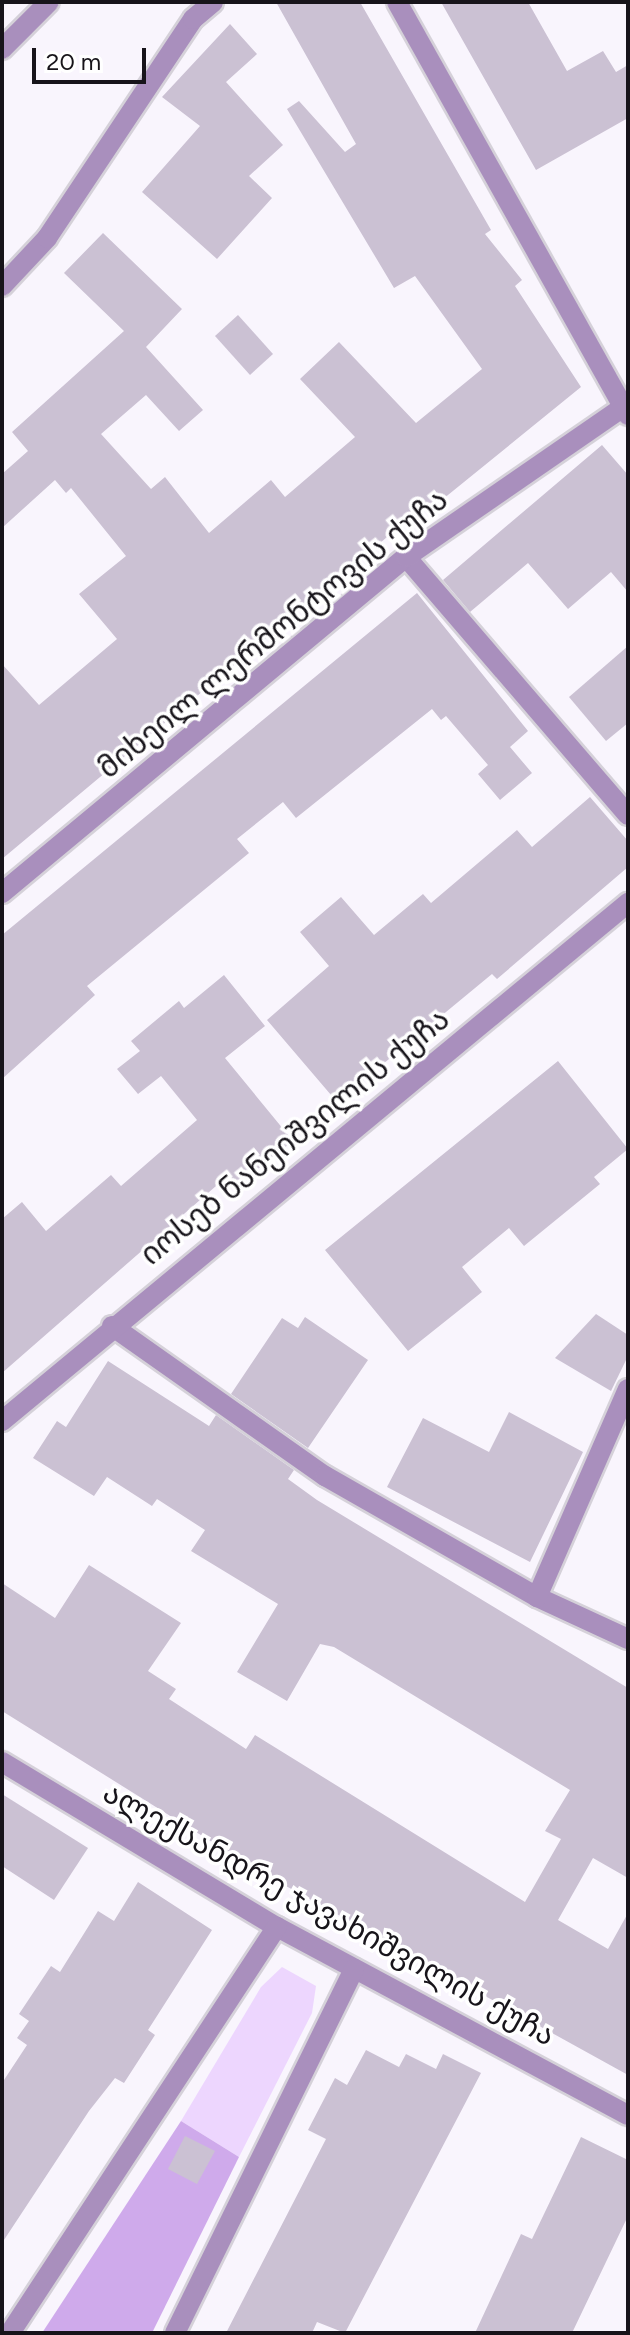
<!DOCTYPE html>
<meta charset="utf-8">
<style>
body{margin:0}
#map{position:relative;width:630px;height:2335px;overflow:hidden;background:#f9f5fd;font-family:Figtree,"Noto Sans Georgian",sans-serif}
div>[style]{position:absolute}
.green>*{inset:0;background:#edd6fe}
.forest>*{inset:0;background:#cfaaeb}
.building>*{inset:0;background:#cbc1d3}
.roads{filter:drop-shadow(2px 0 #d5d1d9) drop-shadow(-2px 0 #d5d1d9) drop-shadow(0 2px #d5d1d9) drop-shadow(0 -2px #d5d1d9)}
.minor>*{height:20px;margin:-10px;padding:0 10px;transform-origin:10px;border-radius:10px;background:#a98fbd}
span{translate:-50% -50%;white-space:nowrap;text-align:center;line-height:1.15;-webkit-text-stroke:7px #fff;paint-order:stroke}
.street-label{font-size:30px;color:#17141a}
.frame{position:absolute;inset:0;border:4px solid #17141a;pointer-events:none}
.scale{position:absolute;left:32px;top:48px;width:114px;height:36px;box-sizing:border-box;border:4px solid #17141a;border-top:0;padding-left:10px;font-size:24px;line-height:28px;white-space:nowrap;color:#17141a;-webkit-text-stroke:6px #fff;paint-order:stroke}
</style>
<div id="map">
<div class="green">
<i style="clip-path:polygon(282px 1967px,316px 1986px,312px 2013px,239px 2157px,181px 2121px,261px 1987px)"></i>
</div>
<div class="forest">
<i style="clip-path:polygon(181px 2121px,239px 2157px,152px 2333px,42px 2333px)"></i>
</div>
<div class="building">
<i style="clip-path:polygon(276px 2px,360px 2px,491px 230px,485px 234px,522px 280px,515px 286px,581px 387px,427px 512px,423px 507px,2px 859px,2px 664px,39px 705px,117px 639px,79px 594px,126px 556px,71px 488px,66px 493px,55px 480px,2px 528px,2px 474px,28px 451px,12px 432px,124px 331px,64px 273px,103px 233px,182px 309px,146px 347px,203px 410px,179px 431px,146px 395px,101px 434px,151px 489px,165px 477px,209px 533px,271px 480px,285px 497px,355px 437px,300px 379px,339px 342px,416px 423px,482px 369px,415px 276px,394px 288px,287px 109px,299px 101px,345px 152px,356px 144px)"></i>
<i style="clip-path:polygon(441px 2px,528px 2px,567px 71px,603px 51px,616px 72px,628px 65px,628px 118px,536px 170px)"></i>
<i style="clip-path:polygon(230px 24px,257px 54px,226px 82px,283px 145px,249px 176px,272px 198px,217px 259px,142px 192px,200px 126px,162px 97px)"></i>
<i style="clip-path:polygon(238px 315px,273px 354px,250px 375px,215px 336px)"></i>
<i style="clip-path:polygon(602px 445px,628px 475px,628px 592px,611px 572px,568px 609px,528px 563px,470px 612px,443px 580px)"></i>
<i style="clip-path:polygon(417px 593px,528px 731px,510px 747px,532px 773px,500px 800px,478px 774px,488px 765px,446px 716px,441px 720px,432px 709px,296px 818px,283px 802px,237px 839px,249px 853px,87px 986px,95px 995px,2px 1079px,2px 935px)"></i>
<i style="clip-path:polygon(628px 646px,628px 723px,606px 741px,569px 697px)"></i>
<i style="clip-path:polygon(590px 797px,628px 841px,628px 867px,497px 979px,492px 974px,337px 1102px,267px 1020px,329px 966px,300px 932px,341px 897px,374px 935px,423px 894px,431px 903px,517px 830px,532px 847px)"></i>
<i style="clip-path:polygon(224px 975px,265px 1026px,225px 1058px,293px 1141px,234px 1188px,224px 1179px,2px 1373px,2px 1219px,22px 1202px,46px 1231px,111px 1175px,121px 1186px,197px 1120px,161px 1076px,138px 1094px,117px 1069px,140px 1051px,131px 1041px,179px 1001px,184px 1008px)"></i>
<i style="clip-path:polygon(558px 1061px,628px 1149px,594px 1177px,600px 1184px,524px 1246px,509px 1228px,462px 1267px,482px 1292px,408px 1351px,325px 1250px)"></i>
<i style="clip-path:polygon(596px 1314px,628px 1335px,628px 1356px,611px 1391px,555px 1358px)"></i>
<i style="clip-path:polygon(305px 1317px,368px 1360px,308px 1448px,231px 1394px,282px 1318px,298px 1328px)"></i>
<i style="clip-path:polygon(108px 1361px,209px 1426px,216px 1415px,294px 1470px,288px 1479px,317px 1500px,628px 1688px,628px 1878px,593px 1858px,558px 1920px,608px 1949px,628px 1913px,628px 2075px,257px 1870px,2px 1711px,2px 1583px,55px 1618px,89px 1565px,181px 1623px,148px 1671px,176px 1689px,169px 1699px,246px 1749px,255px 1735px,525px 1902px,561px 1839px,545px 1831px,570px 1790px,334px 1647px,320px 1644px,287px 1701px,237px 1672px,278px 1604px,191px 1551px,205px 1530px,157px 1499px,152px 1506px,107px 1477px,94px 1496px,33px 1458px,57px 1421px,66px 1427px)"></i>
<i style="clip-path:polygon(509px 1412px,583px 1452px,530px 1562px,387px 1487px,423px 1418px,489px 1452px)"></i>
<i style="clip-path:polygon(2px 1794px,88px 1848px,54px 1900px,2px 1866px)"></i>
<i style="clip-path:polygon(138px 1882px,212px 1930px,148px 2030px,155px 2035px,124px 2083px,115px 2078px,89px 2111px,2px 2243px,2px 2083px,27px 2045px,17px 2038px,29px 2021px,19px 2014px,51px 1966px,60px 1972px,98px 1911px,114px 1921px)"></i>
<i style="clip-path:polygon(366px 2050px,399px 2067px,406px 2054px,436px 2069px,443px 2054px,481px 2073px,345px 2333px,317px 2322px,312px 2333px,226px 2333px,326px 2139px,308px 2130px,335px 2078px,347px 2085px)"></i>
<i style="clip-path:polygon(185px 2136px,215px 2151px,197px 2184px,168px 2169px)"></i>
<i style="clip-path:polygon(581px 2137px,628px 2160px,628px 2216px,572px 2333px,475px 2333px,521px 2234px,532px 2239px)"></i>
</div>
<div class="roads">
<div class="minor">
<i style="left:397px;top:2px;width:473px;rotate:60.8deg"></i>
<i style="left:2px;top:49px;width:66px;rotate:-45deg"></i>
<i style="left:2px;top:286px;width:66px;rotate:-46.8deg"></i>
<i style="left:47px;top:238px;width:263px;rotate:-56.3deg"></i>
<i style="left:193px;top:19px;width:26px;rotate:-40deg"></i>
<i style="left:406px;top:557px;width:340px;rotate:49.3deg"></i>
<i style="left:2px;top:893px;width:525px;rotate:-39.75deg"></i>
<i style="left:406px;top:557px;width:270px;rotate:-34.6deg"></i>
<i style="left:112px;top:1326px;width:261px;rotate:35.2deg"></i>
<i style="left:325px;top:1476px;width:244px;rotate:29.7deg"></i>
<i style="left:537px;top:1597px;width:100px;rotate:24.8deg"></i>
<i style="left:2px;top:1421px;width:813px;rotate:-39.61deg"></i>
<i style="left:537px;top:1597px;width:227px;rotate:-66.4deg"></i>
<i style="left:2px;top:1762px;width:321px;rotate:31deg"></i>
<i style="left:277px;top:1927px;width:398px;rotate:28.2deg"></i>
<i style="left:10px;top:2333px;width:486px;rotate:-56.7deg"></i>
<i style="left:175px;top:2333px;width:406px;rotate:-63.8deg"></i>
</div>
</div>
<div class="street-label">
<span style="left:273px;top:634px;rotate:-39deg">მიხეილ ლერმონტოვის ქუჩა</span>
<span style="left:295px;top:1137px;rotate:-39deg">იოსებ ნანეიშვილის ქუჩა</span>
<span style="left:329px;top:1914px;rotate:29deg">ალექსანდრე ჯავახიშვილის ქუჩა</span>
</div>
<div class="frame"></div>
<div class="scale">20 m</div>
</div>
